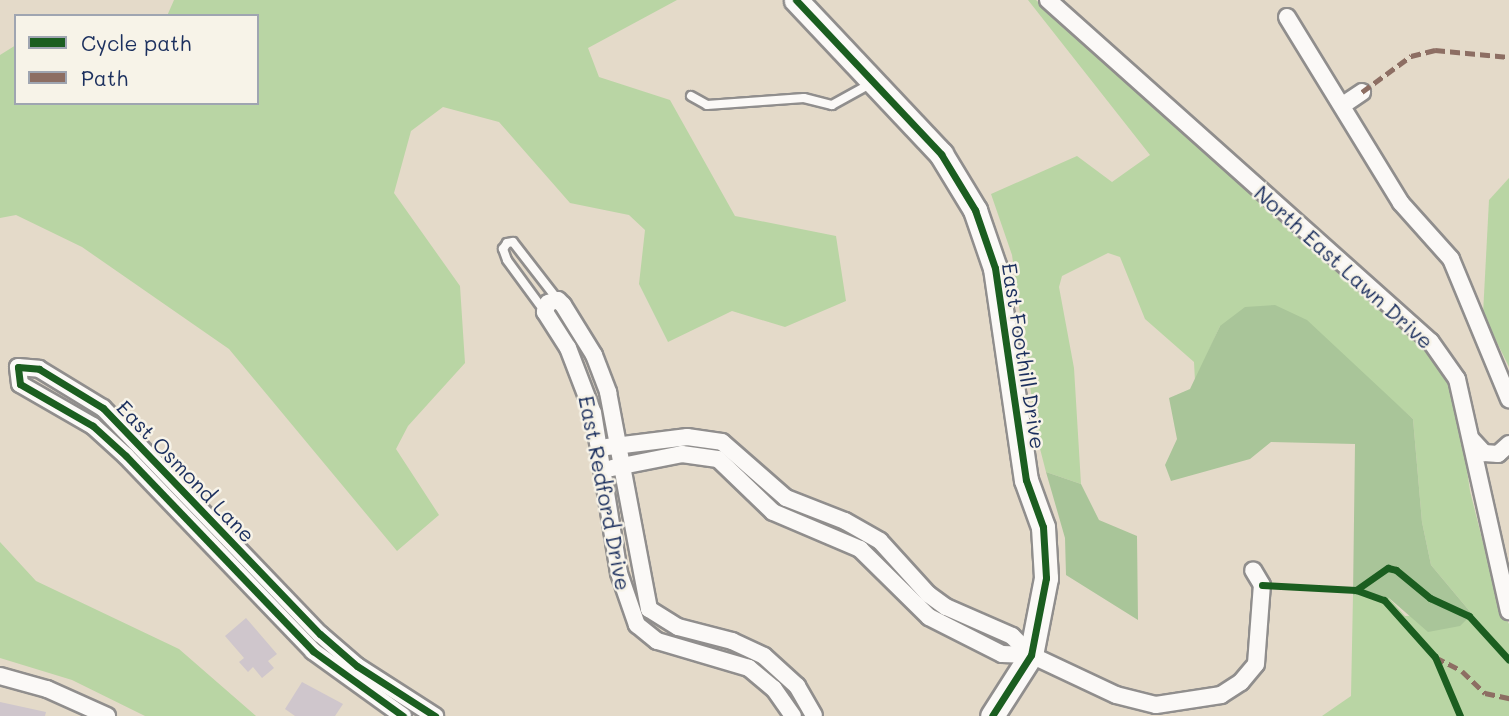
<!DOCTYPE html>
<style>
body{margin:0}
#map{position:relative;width:1509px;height:716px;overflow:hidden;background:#e4dac9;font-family:Mali,sans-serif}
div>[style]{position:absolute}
.green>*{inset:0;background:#b9d5a4}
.forest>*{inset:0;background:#a9c599}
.building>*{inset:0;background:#cfc6cc}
.roads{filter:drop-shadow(2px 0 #908e8d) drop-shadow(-2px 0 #908e8d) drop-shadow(0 2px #908e8d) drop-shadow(0 -2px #908e8d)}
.lane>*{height:8px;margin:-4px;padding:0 4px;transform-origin:4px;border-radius:4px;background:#fbf9f7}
.street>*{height:16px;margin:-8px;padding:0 8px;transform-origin:8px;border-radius:8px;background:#fbf9f7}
.secondary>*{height:23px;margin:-11.5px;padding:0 11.5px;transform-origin:11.5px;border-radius:11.5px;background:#fbf9f7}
.quiet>*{height:5px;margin-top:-2.5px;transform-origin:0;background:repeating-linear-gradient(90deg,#8d6e63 0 10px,transparent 0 15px)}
.cycleway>*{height:7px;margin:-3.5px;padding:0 3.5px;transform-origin:3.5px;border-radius:3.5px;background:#1b5e20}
span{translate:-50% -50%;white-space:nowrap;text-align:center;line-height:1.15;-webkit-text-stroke:5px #f7f3e8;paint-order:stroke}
.street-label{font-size:21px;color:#1b2f5e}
.legend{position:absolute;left:14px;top:14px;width:245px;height:91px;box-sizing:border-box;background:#f7f3e8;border:2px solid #9fa5b1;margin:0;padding:9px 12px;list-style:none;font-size:21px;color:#1b2f5e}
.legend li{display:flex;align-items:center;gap:14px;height:35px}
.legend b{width:35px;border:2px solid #9fa5b1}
</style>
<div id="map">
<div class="green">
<i style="clip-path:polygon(174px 0,677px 0,588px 48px,599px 77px,670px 100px,735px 216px,836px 236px,846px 301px,785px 327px,732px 311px,668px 342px,639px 284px,645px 230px,629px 215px,570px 203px,499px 122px,443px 107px,411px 131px,394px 193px,460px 286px,465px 363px,408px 426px,396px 449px,439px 515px,397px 551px,229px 349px,82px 247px,16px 215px,0 218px,0 55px,16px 45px,16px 103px,257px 103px,257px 16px,167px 16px)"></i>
<i style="clip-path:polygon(1028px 0,1036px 0,1432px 351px,1456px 393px,1470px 491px,1498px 602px,1509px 624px,1509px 716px,1322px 716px,1351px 696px,1353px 595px,1389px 598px,1405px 616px,1472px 614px,1431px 565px,1422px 522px,1413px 419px,1375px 385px,1220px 326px,1195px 381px,1194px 362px,1145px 319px,1120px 257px,1108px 253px,1062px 276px,1059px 287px,1074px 368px,1081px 484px,1046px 472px,1037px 437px,1012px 255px,991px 194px,1077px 156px,1112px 182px,1150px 155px)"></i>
<i style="clip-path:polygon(1509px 178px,1509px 367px,1483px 314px,1489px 200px)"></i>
<i style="clip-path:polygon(0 542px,36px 581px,179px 649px,256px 716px,145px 716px,72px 680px,0 658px)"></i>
</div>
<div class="forest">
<i style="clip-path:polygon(1275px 305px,1307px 320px,1413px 419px,1422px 522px,1431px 565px,1472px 614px,1460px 626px,1428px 632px,1389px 598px,1353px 595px,1355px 444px,1271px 442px,1250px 459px,1171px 481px,1165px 465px,1177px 439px,1169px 398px,1190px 389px,1220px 326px,1245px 307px)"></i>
<i style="clip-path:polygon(1046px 472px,1081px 484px,1099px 520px,1137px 536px,1138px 620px,1066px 575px,1065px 538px)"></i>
</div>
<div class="building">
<i style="clip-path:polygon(246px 618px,277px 654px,268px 661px,274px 668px,262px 678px,253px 667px,248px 672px,239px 662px,244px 658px,225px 636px)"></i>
<i style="clip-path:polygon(302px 682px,343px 704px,335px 716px,295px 716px,285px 709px)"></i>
<i style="clip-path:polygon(0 702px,46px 712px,45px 716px,0 716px)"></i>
</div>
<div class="roads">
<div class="lane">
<i style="left:691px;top:96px;width:18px;rotate:29deg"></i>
<i style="left:707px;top:105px;width:97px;rotate:-4.1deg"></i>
<i style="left:804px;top:98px;width:29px;rotate:14deg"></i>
<i style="left:832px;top:105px;width:46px;rotate:-28.8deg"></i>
<i style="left:545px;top:312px;width:64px;rotate:-126.2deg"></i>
<i style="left:507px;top:260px;width:12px;rotate:-110deg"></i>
<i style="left:503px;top:249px;width:7px;rotate:-56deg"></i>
<i style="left:507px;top:243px;width:6px;rotate:-9deg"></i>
<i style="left:513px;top:242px;width:73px;rotate:52.2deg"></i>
</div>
<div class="street">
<i style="left:1048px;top:0;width:513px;rotate:41.76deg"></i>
<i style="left:1431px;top:342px;width:45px;rotate:54.9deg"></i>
<i style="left:1457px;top:379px;width:238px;rotate:77.4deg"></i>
<i style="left:1287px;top:17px;width:218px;rotate:58.5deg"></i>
<i style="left:1401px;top:203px;width:75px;rotate:48.2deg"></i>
<i style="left:1451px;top:259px;width:152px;rotate:67.5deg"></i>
<i style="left:1343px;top:105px;width:23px;rotate:-34deg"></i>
<i style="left:1472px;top:440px;width:18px;rotate:47deg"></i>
<i style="left:1484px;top:453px;width:14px;rotate:4deg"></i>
<i style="left:1498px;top:454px;width:15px;rotate:-42deg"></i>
<i style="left:607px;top:447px;width:81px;rotate:-7.1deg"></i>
<i style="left:687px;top:437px;width:35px;rotate:8deg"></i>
<i style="left:722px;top:442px;width:85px;rotate:41.2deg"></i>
<i style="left:786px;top:498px;width:63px;rotate:21.3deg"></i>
<i style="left:845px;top:521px;width:40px;rotate:29.7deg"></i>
<i style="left:880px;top:541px;width:72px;rotate:47.8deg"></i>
<i style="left:928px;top:594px;width:22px;rotate:36deg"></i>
<i style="left:946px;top:607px;width:72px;rotate:23.7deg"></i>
<i style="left:1012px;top:636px;width:27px;rotate:45deg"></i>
<i style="left:1031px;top:655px;width:94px;rotate:25.2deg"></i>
<i style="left:1116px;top:695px;width:41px;rotate:14deg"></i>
<i style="left:1156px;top:705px;width:66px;rotate:-8.7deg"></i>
<i style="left:1221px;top:695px;width:24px;rotate:-33deg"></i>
<i style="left:1241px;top:682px;width:23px;rotate:-50deg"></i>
<i style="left:1256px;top:664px;width:79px;rotate:-85.7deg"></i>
<i style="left:1262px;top:585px;width:17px;rotate:-121deg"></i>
<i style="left:612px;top:468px;width:71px;rotate:-11.3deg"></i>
<i style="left:682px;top:454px;width:36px;rotate:8deg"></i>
<i style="left:718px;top:459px;width:76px;rotate:43.9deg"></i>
<i style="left:773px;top:512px;width:95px;rotate:23deg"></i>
<i style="left:860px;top:549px;width:97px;rotate:44.6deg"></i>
<i style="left:929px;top:617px;width:82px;rotate:26.9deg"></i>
<i style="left:1002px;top:654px;width:29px;rotate:2deg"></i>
<i style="left:0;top:676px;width:49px;rotate:15.5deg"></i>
<i style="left:47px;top:689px;width:66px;rotate:24.2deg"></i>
<i style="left:403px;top:716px;width:111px;rotate:-144.2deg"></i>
<i style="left:313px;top:651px;width:270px;rotate:-133.8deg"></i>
<i style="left:126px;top:456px;width:45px;rotate:-137.7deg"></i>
<i style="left:93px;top:426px;width:84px;rotate:-150.1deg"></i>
<i style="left:20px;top:384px;width:17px;rotate:-97deg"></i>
<i style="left:18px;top:367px;width:21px;rotate:5deg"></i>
<i style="left:39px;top:369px;width:75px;rotate:31.4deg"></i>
<i style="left:103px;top:408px;width:313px;rotate:46.2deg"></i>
<i style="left:320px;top:634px;width:49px;rotate:40.9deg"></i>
<i style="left:357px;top:666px;width:93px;rotate:32.7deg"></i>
<i style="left:793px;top:716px;width:33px;rotate:-125deg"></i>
<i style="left:774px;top:689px;width:33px;rotate:-140deg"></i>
<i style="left:749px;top:668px;width:96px;rotate:-163.6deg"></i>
<i style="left:657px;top:641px;width:26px;rotate:-141deg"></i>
<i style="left:637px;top:625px;width:55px;rotate:-109.1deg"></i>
<i style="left:619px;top:573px;width:162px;rotate:-99.2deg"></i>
<i style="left:593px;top:413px;width:70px;rotate:-111deg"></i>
<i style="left:568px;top:348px;width:43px;rotate:-122.6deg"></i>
<i style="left:545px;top:312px;width:9px;rotate:-72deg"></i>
<i style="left:548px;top:303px;width:10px;rotate:-17deg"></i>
<i style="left:558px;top:300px;width:7px;rotate:45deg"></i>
<i style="left:563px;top:305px;width:59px;rotate:58.2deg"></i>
<i style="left:594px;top:355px;width:40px;rotate:69deg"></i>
<i style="left:608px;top:392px;width:221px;rotate:79.3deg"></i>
<i style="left:649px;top:609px;width:34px;rotate:32deg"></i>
<i style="left:678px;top:627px;width:56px;rotate:14.5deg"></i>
<i style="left:732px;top:641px;width:35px;rotate:25deg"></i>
<i style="left:764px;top:656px;width:45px;rotate:42.3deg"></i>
<i style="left:797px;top:686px;width:34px;rotate:60deg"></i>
</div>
<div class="secondary">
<i style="left:796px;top:0;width:212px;rotate:46.7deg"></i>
<i style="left:941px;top:154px;width:66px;rotate:58.7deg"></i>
<i style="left:975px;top:210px;width:61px;rotate:71deg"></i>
<i style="left:995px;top:268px;width:214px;rotate:81.7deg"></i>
<i style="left:1026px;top:480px;width:50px;rotate:70.1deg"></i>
<i style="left:1043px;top:527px;width:51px;rotate:86.6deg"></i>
<i style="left:1046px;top:578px;width:78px;rotate:101deg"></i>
<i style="left:1031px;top:655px;width:72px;rotate:122.6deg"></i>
</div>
</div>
<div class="quiet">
<i style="left:1362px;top:92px;width:61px;rotate:-36.3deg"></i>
<i style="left:1411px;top:56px;width:25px;rotate:-14deg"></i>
<i style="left:1435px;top:50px;width:74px;rotate:5.4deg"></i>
<i style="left:1435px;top:657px;width:30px;rotate:27deg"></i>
<i style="left:1462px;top:671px;width:32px;rotate:44deg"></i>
<i style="left:1485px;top:693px;width:25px;rotate:12deg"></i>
</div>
<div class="cycleway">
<i style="left:796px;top:0;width:212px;rotate:46.7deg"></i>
<i style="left:941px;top:154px;width:66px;rotate:58.7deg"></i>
<i style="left:975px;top:210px;width:61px;rotate:71deg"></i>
<i style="left:995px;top:268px;width:214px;rotate:81.7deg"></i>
<i style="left:1026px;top:480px;width:50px;rotate:70.1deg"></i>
<i style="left:1043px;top:527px;width:51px;rotate:86.6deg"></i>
<i style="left:1046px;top:578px;width:78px;rotate:101deg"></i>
<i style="left:1031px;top:655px;width:72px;rotate:122.6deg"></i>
<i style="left:1262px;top:585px;width:94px;rotate:3deg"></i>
<i style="left:1356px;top:590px;width:30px;rotate:20deg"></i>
<i style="left:1384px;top:600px;width:76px;rotate:48.2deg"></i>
<i style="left:1435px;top:657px;width:64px;rotate:67deg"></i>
<i style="left:1356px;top:590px;width:39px;rotate:-35deg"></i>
<i style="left:1388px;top:568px;width:8px;rotate:14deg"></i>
<i style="left:1396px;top:570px;width:44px;rotate:39.5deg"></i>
<i style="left:1430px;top:598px;width:43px;rotate:24.8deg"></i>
<i style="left:1469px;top:616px;width:59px;rotate:47.7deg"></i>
<i style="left:403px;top:716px;width:111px;rotate:-144.2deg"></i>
<i style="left:313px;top:651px;width:270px;rotate:-133.8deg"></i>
<i style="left:126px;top:456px;width:45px;rotate:-137.7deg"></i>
<i style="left:93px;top:426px;width:84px;rotate:-150.1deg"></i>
<i style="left:20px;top:384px;width:17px;rotate:-97deg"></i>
<i style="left:18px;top:367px;width:21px;rotate:5deg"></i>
<i style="left:39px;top:369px;width:75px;rotate:31.4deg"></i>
<i style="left:103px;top:408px;width:313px;rotate:46.2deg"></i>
<i style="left:320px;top:634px;width:49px;rotate:40.9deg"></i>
<i style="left:357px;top:666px;width:93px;rotate:32.7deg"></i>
</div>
<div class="street-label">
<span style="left:1344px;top:267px;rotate:42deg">North East Lawn Drive</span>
<span style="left:1024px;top:356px;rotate:81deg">East Foothill Drive</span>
<span style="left:186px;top:471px;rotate:46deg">East Osmond Lane</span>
<span style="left:605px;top:493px;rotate:79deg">East Redford Drive</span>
</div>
<ul class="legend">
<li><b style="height:9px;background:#1b5e20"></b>Cycle path</li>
<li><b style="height:9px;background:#8d6e63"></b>Path</li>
</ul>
</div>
